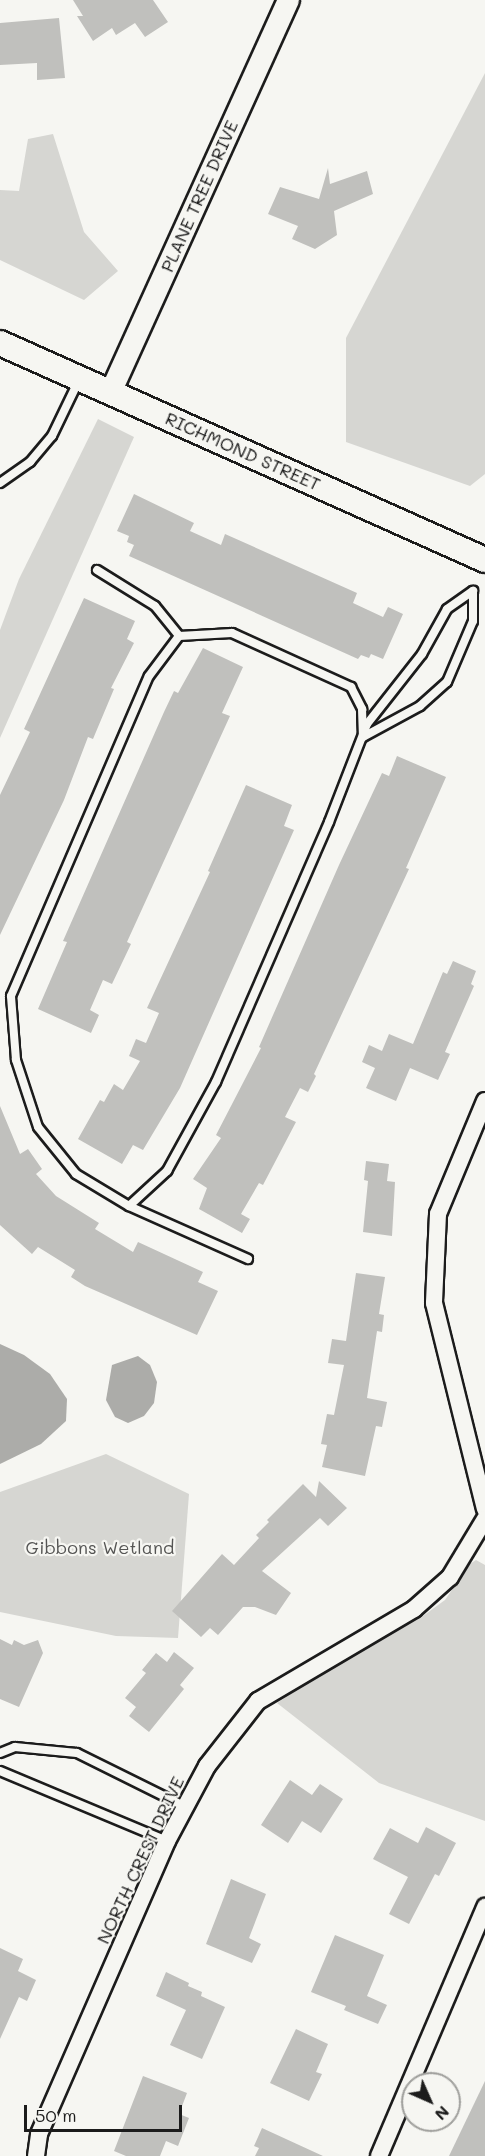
<!DOCTYPE html>
<style>
body{margin:0}
#map{position:relative;width:485px;height:2156px;overflow:hidden;background:#f6f6f2;font-family:Mali,sans-serif}
div>[style]{position:absolute}
.green>*{inset:0;background:#d6d6d2}
.water>*{inset:0;background:#acaca9}
.building>*{inset:0;background:#c0c0bd}
.roads{filter:drop-shadow(2px 0 #1c1c1c) drop-shadow(-2px 0 #1c1c1c) drop-shadow(0 2px #1c1c1c) drop-shadow(0 -2px #1c1c1c)}
.service>*{height:8px;margin:-4px;padding:0 4px;transform-origin:4px;border-radius:4px;background:#f6f6f2}
.minor>*{height:16px;margin:-8px;padding:0 8px;transform-origin:8px;border-radius:8px;background:#f6f6f2}
.tertiary>*{height:21px;margin:-10.5px;padding:0 10.5px;transform-origin:10.5px;border-radius:10.5px;background:#f6f6f2}
.secondary>*{height:24px;margin:-12px;padding:0 12px;transform-origin:12px;border-radius:12px;background:#f6f6f2}
span{translate:-50% -50%;white-space:nowrap;text-align:center;line-height:1.15;-webkit-text-stroke:4.5px #f6f6f2;paint-order:stroke}
.street-label{font-size:18px;color:#1c1c1c}
.park-label{font-size:18px;color:#545453}
.north{position:absolute;left:401px;top:2072px;width:60px;height:60px;box-sizing:border-box;background:#f6f6f2;border:2px solid #9f9f9c;border-radius:50%;rotate:135deg;font-size:16px;font-weight:700;line-height:24px;text-align:center;color:#1c1c1c}
.north::after{content:'';display:block;margin:auto;width:21px;height:27px;background:#1c1c1c;clip-path:polygon(50% 0,100% 100%,50% 72%,0 100%)}
.scale{position:absolute;left:24px;top:2105px;width:158px;height:27px;box-sizing:border-box;border:3px solid #1c1c1c;border-top:0;padding-left:8px;font-size:18px;line-height:21px;white-space:nowrap;color:#1c1c1c;-webkit-text-stroke:4px #f6f6f2;paint-order:stroke}
</style>
<div id="map">
<div class="green">
<i style="clip-path:polygon(485px 73px,485px 474px,470px 486px,346px 442px,346px 338px)"></i>
<i style="clip-path:polygon(53px 134px,84px 232px,118px 271px,84px 300px,0 260px,0 190px,19px 191px,28px 139px)"></i>
<i style="clip-path:polygon(98px 419px,134px 437px,0 738px,0 630px,19px 579px)"></i>
<i style="clip-path:polygon(106px 1454px,189px 1494px,178px 1638px,116px 1636px,0 1612px,0 1492px)"></i>
<i style="clip-path:polygon(476px 1560px,485px 1565px,485px 1821px,379px 1783px,277px 1703px,333px 1666px,423px 1616px,445px 1600px,470px 1564px)"></i>
</div>
<div class="water">
<i style="clip-path:polygon(0 1344px,24px 1355px,50px 1374px,67px 1399px,66px 1421px,41px 1444px,0 1464px)"></i>
<i style="clip-path:polygon(138px 1356px,150px 1365px,157px 1382px,154px 1403px,144px 1416px,128px 1423px,115px 1417px,106px 1400px,112px 1365px)"></i>
</div>
<div class="building">
<i style="clip-path:polygon(73px 0,153px 0,168px 22px,145px 37px,135px 23px,116px 35px,112px 28px,93px 41px,77px 16px,83px 16px)"></i>
<i style="clip-path:polygon(59px 18px,65px 78px,37px 80px,37px 63px,0 65px,0 23px)"></i>
<i style="clip-path:polygon(328px 168px,330px 184px,367px 171px,373px 194px,334px 211px,337px 235px,315px 249px,292px 239px,298px 226px,268px 214px,280px 187px,319px 199px)"></i>
<i style="clip-path:polygon(134px 494px,194px 523px,190px 531px,221px 545px,225px 534px,357px 593px,353px 603px,383px 617px,388px 607px,403px 614px,383px 659px,371px 654px,369px 658px,361px 655px,358px 659px,129px 556px,134px 545px,127px 542px,129px 536px,117px 531px)"></i>
<i style="clip-path:polygon(84px 598px,135px 621px,127px 639px,134px 643px,111px 688px,114px 689px,93px 739px,88px 737px,64px 800px,0 935px,0 795px,30px 732px,24px 729px)"></i>
<i style="clip-path:polygon(203px 648px,243px 667px,222px 713px,230px 716px,127px 942px,131px 944px,112px 984px,103px 980px,90px 1010px,99px 1015px,91px 1033px,38px 1009px,67px 942px,63px 941px,164px 712px,174px 691px,178px 693px)"></i>
<i style="clip-path:polygon(397px 756px,446px 777px,406px 868px,409px 869px,314px 1074px,316px 1076px,308px 1092px,300px 1088px,285px 1117px,296px 1122px,263px 1185px,259px 1183px,241px 1214px,250px 1219px,242px 1233px,199px 1209px,207px 1188px,193px 1179px,221px 1138px,216px 1135px,261px 1048px,259px 1047px,339px 865px,382px 773px,389px 776px)"></i>
<i style="clip-path:polygon(246px 785px,292px 805px,284px 826px,294px 830px,180px 1088px,143px 1150px,133px 1145px,122px 1164px,78px 1139px,100px 1100px,104px 1102px,114px 1084px,123px 1090px,140px 1061px,129px 1056px,136px 1039px,146px 1043px,159px 1013px,147px 1008px,210px 872px,208px 871px)"></i>
<i style="clip-path:polygon(453px 961px,476px 971px,471px 984px,474px 986px,445px 1052px,450px 1054px,438px 1080px,410px 1068px,396px 1101px,366px 1088px,375px 1068px,362px 1062px,369px 1045px,382px 1051px,389px 1034px,413px 1044px,443px 972px,447px 974px)"></i>
<i style="clip-path:polygon(0 1106px,20px 1154px,28px 1149px,42px 1169px,36px 1174px,56px 1196px,99px 1223px,95px 1229px,133px 1252px,138px 1242px,203px 1272px,198px 1282px,218px 1291px,197px 1335px,85px 1286px,71px 1277px,75px 1270px,38px 1247px,32px 1254px,0 1225px)"></i>
<i style="clip-path:polygon(366px 1161px,389px 1164px,387px 1181px,395px 1182px,392px 1236px,363px 1232px,368px 1181px,364px 1180px)"></i>
<i style="clip-path:polygon(356px 1273px,385px 1277px,379px 1314px,384px 1315px,382px 1332px,377px 1331px,367px 1398px,387px 1402px,382px 1427px,376px 1426px,365px 1476px,322px 1467px,327px 1445px,321px 1444px,327px 1414px,334px 1415px,344px 1365px,328px 1363px,332px 1339px,346px 1341px)"></i>
<i style="clip-path:polygon(319px 1481px,347px 1508px,328px 1526px,320px 1518px,262px 1571px,291px 1593px,276px 1615px,255px 1607px,243px 1607px,218px 1635px,210px 1628px,201px 1637px,172px 1611px,222px 1554px,234px 1565px,259px 1538px,256px 1535px,269px 1522px,267px 1520px,303px 1484px,316px 1497px)"></i>
<i style="clip-path:polygon(0 1639px,12px 1645px,14px 1640px,24px 1645px,38px 1640px,43px 1653px,19px 1707px,0 1699px)"></i>
<i style="clip-path:polygon(174px 1652px,194px 1668px,180px 1685px,184px 1689px,149px 1732px,129px 1716px,136px 1707px,125px 1698px,146px 1673px,142px 1670px,156px 1653px,167px 1662px)"></i>
<i style="clip-path:polygon(290px 1780px,312px 1795px,320px 1784px,343px 1799px,321px 1833px,302px 1821px,288px 1843px,261px 1825px)"></i>
<i style="clip-path:polygon(426px 1827px,456px 1843px,439px 1876px,435px 1874px,409px 1924px,389px 1914px,408px 1877px,373px 1859px,390px 1828px,418px 1843px)"></i>
<i style="clip-path:polygon(231px 1879px,266px 1894px,249px 1938px,261px 1944px,252px 1963px,206px 1944px)"></i>
<i style="clip-path:polygon(335px 1935px,384px 1955px,367px 1996px,387px 2005px,378px 2024px,344px 2010px,346px 2006px,311px 1992px)"></i>
<i style="clip-path:polygon(0 1948px,23px 1959px,18px 1971px,36px 1980px,27px 2001px,19px 1997px,0 2039px)"></i>
<i style="clip-path:polygon(166px 1972px,189px 1983px,188px 1986px,202px 1992px,201px 1996px,225px 2007px,202px 2059px,170px 2045px,186px 2010px,156px 1996px)"></i>
<i style="clip-path:polygon(296px 2029px,328px 2044px,316px 2072px,322px 2074px,309px 2101px,270px 2083px)"></i>
<i style="clip-path:polygon(143px 2076px,187px 2093px,179px 2114px,189px 2118px,178px 2146px,166px 2141px,160px 2156px,126px 2156px,114px 2151px)"></i>
<i style="clip-path:polygon(485px 2081px,485px 2156px,449px 2156px)"></i>
<i style="clip-path:polygon(262px 2128px,323px 2156px,255px 2156px,259px 2148px,254px 2146px)"></i>
</div>
<div class="roads">
<div class="service">
<i style="left:0;top:483px;width:37px;rotate:-35deg"></i>
<i style="left:30px;top:462px;width:34px;rotate:-50deg"></i>
<i style="left:52px;top:436px;width:60px;rotate:-64.3deg"></i>
<i style="left:97px;top:570px;width:68px;rotate:31.8deg"></i>
<i style="left:155px;top:606px;width:38px;rotate:51deg"></i>
<i style="left:363px;top:737px;width:65px;rotate:-28.5deg"></i>
<i style="left:420px;top:706px;width:36px;rotate:-42deg"></i>
<i style="left:447px;top:682px;width:66px;rotate:-66.9deg"></i>
<i style="left:473px;top:621px;width:30px;rotate:-90deg"></i>
<i style="left:129px;top:1206px;width:52px;rotate:-42.6deg"></i>
<i style="left:167px;top:1171px;width:102px;rotate:-61.2deg"></i>
<i style="left:216px;top:1082px;width:283px;rotate:-66.5deg"></i>
<i style="left:329px;top:822px;width:105px;rotate:-68.8deg"></i>
<i style="left:367px;top:724px;width:89px;rotate:-51.8deg"></i>
<i style="left:422px;top:654px;width:51px;rotate:-60.9deg"></i>
<i style="left:447px;top:609px;width:32px;rotate:-35deg"></i>
<i style="left:248px;top:1259px;width:130px;rotate:-156deg"></i>
<i style="left:129px;top:1206px;width:62px;rotate:-148.9deg"></i>
<i style="left:76px;top:1174px;width:60px;rotate:-129deg"></i>
<i style="left:38px;top:1127px;width:71px;rotate:-108.2deg"></i>
<i style="left:16px;top:1060px;width:64px;rotate:-94.5deg"></i>
<i style="left:11px;top:996px;width:348px;rotate:-66.7deg"></i>
<i style="left:149px;top:676px;width:50px;rotate:-53.1deg"></i>
<i style="left:179px;top:636px;width:53px;rotate:-3.2deg"></i>
<i style="left:232px;top:633px;width:131px;rotate:24.4deg"></i>
<i style="left:351px;top:687px;width:25px;rotate:63deg"></i>
<i style="left:362px;top:709px;width:28px;rotate:88deg"></i>
<i style="left:0;top:1753px;width:16px;rotate:-22deg"></i>
<i style="left:15px;top:1747px;width:62px;rotate:5.5deg"></i>
<i style="left:77px;top:1753px;width:119px;rotate:26.4deg"></i>
<i style="left:0;top:1771px;width:181px;rotate:22.7deg"></i>
</div>
<div class="minor">
<i style="left:485px;top:1101px;width:122px;rotate:112.6deg"></i>
<i style="left:438px;top:1214px;width:89px;rotate:92.6deg"></i>
<i style="left:434px;top:1303px;width:212px;rotate:76.1deg"></i>
<i style="left:36px;top:2156px;width:22px;rotate:-82deg"></i>
<i style="left:39px;top:2134px;width:320px;rotate:-66.4deg"></i>
<i style="left:167px;top:1841px;width:85px;rotate:-61.9deg"></i>
<i style="left:207px;top:1766px;width:83px;rotate:-51.9deg"></i>
<i style="left:258px;top:1701px;width:181px;rotate:-30.5deg"></i>
<i style="left:414px;top:1609px;width:48px;rotate:-41.6deg"></i>
<i style="left:450px;top:1577px;width:68px;rotate:-58.9deg"></i>
<i style="left:379px;top:2156px;width:271px;rotate:-66.9deg"></i>
</div>
<div class="tertiary">
<i style="left:110px;top:392px;width:431px;rotate:-65.6deg"></i>
</div>
<div class="secondary">
<i style="left:0;top:343px;width:531px;rotate:24.1deg"></i>
</div>
</div>
<div class="street-label">
<span style="left:199px;top:196px;rotate:-66deg">PLANE TREE DRIVE</span>
<span style="left:243px;top:451px;rotate:24deg">RICHMOND STREET</span>
<span style="left:140px;top:1860px;rotate:-65deg">NORTH CREST DRIVE</span>
</div>
<div class="park-label">
<span style="left:100px;top:1547px">Gibbons Wetland</span>
</div>
<div class="north">N</div>
<div class="scale">50 m</div>
</div>
